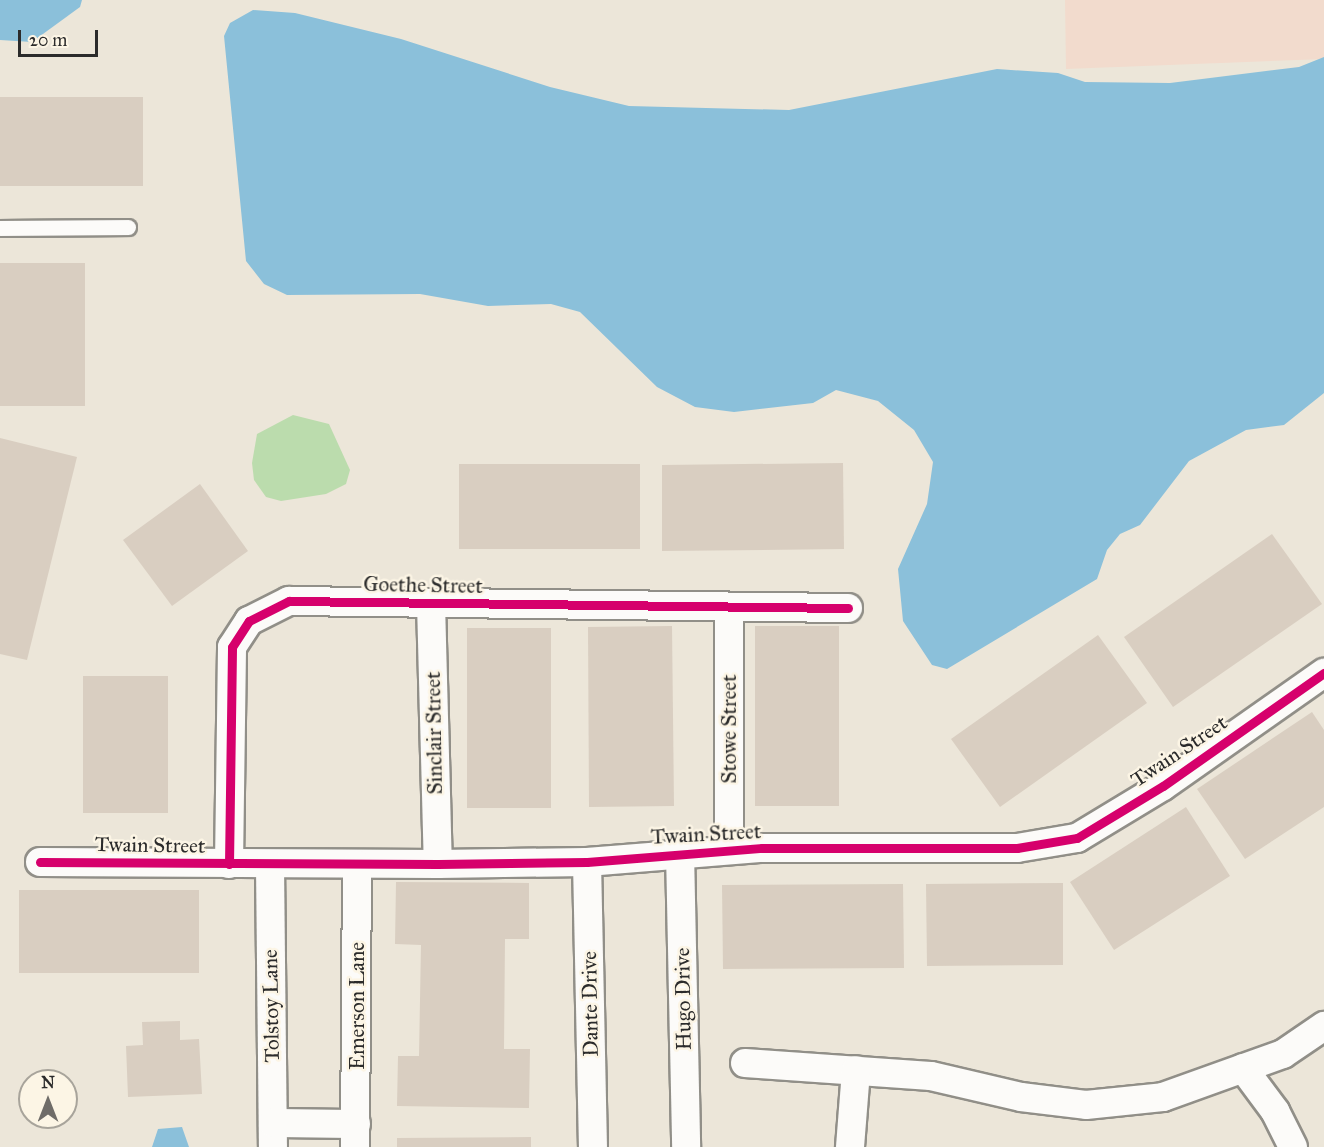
<!DOCTYPE html>
<style>
body{margin:0}
#map{position:relative;width:1324px;height:1147px;overflow:hidden;background:#ece6d9;font-family:"IM FELL Great Primer",serif}
div>[style]{position:absolute}
.built>*{inset:0;background:#f2dbcd}
.green>*{inset:0;background:#bbdcad}
.water>*{inset:0;background:#8bc0da}
.building>*{inset:0;background:#d9cec1}
.roads{filter:drop-shadow(2px 0 #918f88) drop-shadow(-2px 0 #918f88) drop-shadow(0 2px #918f88) drop-shadow(0 -2px #918f88)}
.service>*{height:15px;margin:-7.5px;padding:0 7.5px;transform-origin:7.5px;border-radius:7.5px;background:#fcfbf9}
.minor>*{height:28px;margin:-14px;padding:0 14px;transform-origin:14px;border-radius:14px;background:#fcfbf9}
.cycleway>*{height:9px;margin:-4.5px;padding:0 4.5px;transform-origin:4.5px;border-radius:4.5px;background:#d6006c}
span{translate:-50% -50%;white-space:nowrap;text-align:center;line-height:1.15;-webkit-text-stroke:5px #fcf5e5;paint-order:stroke}
.street-label{font-size:21px;color:#2b2b2b}
.north{position:absolute;left:18px;top:1069px;width:60px;height:60px;box-sizing:border-box;background:#fcf5e5;border:2px solid #a8a49b;border-radius:50%;rotate:0deg;font-size:16px;font-weight:700;line-height:24px;text-align:center;color:#2b2b2b}
.north::after{content:'';display:block;margin:auto;width:21px;height:27px;background:#6f6c68;clip-path:polygon(50% 0,100% 100%,50% 72%,0 100%)}
.scale{position:absolute;left:18px;top:30px;width:80px;height:27px;box-sizing:border-box;border:3px solid #2b2b2b;border-top:0;padding-left:8px;font-size:18px;line-height:21px;white-space:nowrap;color:#2b2b2b;-webkit-text-stroke:4px #fcf5e5;paint-order:stroke}
</style>
<div id="map">
<div class="built">
<i style="clip-path:polygon(1065px 0,1324px 0,1324px 59px,1066px 69px)"></i>
</div>
<div class="green">
<i style="clip-path:polygon(293px 415px,329px 424px,350px 470px,346px 484px,326px 494px,281px 501px,266px 497px,254px 480px,252px 463px,257px 434px)"></i>
</div>
<div class="water">
<i style="clip-path:polygon(0 0,82px 0,80px 7px,32px 42px,0 40px)"></i>
<i style="clip-path:polygon(253px 10px,295px 13px,401px 39px,550px 87px,629px 106px,789px 110px,997px 69px,1058px 73px,1085px 82px,1170px 83px,1299px 67px,1324px 57px,1324px 393px,1284px 425px,1246px 430px,1189px 461px,1140px 525px,1120px 534px,1107px 550px,1097px 579px,947px 669px,932px 665px,903px 621px,898px 569px,927px 504px,933px 462px,914px 430px,878px 401px,836px 390px,813px 403px,734px 412px,695px 407px,657px 387px,580px 312px,551px 304px,488px 306px,420px 294px,287px 295px,264px 284px,246px 261px,224px 36px,230px 23px)"></i>
<i style="clip-path:polygon(182px 1127px,189px 1147px,152px 1147px,158px 1129px)"></i>
</div>
<div class="building">
<i style="clip-path:polygon(0 97px,143px 97px,143px 186px,0 186px)"></i>
<i style="clip-path:polygon(0 263px,85px 263px,85px 406px,0 406px)"></i>
<i style="clip-path:polygon(0 438px,77px 457px,27px 660px,0 654px)"></i>
<i style="clip-path:polygon(843px 463px,844px 549px,662px 551px,662px 465px)"></i>
<i style="clip-path:polygon(459px 464px,640px 464px,640px 549px,459px 549px)"></i>
<i style="clip-path:polygon(200px 484px,248px 551px,172px 606px,123px 540px)"></i>
<i style="clip-path:polygon(1272px 534px,1322px 604px,1173px 707px,1124px 637px)"></i>
<i style="clip-path:polygon(672px 626px,674px 806px,589px 807px,588px 627px)"></i>
<i style="clip-path:polygon(755px 626px,839px 626px,839px 806px,755px 806px)"></i>
<i style="clip-path:polygon(467px 628px,551px 628px,551px 808px,467px 808px)"></i>
<i style="clip-path:polygon(1098px 635px,1147px 703px,1000px 807px,951px 739px)"></i>
<i style="clip-path:polygon(83px 676px,168px 676px,168px 813px,83px 813px)"></i>
<i style="clip-path:polygon(1312px 712px,1324px 730px,1324px 807px,1245px 859px,1197px 789px)"></i>
<i style="clip-path:polygon(1186px 807px,1230px 876px,1114px 950px,1070px 882px)"></i>
<i style="clip-path:polygon(396px 882px,529px 883px,529px 939px,505px 939px,504px 1049px,530px 1049px,529px 1108px,397px 1106px,398px 1056px,419px 1056px,421px 945px,395px 944px)"></i>
<i style="clip-path:polygon(1063px 883px,1063px 965px,927px 966px,926px 884px)"></i>
<i style="clip-path:polygon(903px 884px,904px 968px,723px 969px,722px 885px)"></i>
<i style="clip-path:polygon(19px 890px,199px 890px,199px 973px,19px 973px)"></i>
<i style="clip-path:polygon(180px 1021px,180px 1040px,199px 1039px,202px 1094px,128px 1097px,126px 1046px,143px 1045px,142px 1022px)"></i>
<i style="clip-path:polygon(531px 1137px,531px 1147px,397px 1147px,397px 1138px)"></i>
</div>
<div class="roads">
<div class="service">
<i style="left:0;top:228px;width:128px;rotate:-0.4deg"></i>
</div>
<div class="minor">
<i style="left:431px;top:603px;width:261px;rotate:88.5deg"></i>
<i style="left:729px;top:608px;width:242px;rotate:90deg"></i>
<i style="left:680px;top:852px;width:295px;rotate:88.8deg"></i>
<i style="left:40px;top:862px;width:398px;rotate:0.3deg"></i>
<i style="left:438px;top:864px;width:149px;rotate:-0.8deg"></i>
<i style="left:587px;top:862px;width:176px;rotate:-4.6deg"></i>
<i style="left:762px;top:848px;width:255px"></i>
<i style="left:1017px;top:848px;width:61px;rotate:-9.5deg"></i>
<i style="left:1077px;top:838px;width:100px;rotate:-31.2deg"></i>
<i style="left:1163px;top:786px;width:197px;rotate:-35.1deg"></i>
<i style="left:587px;top:862px;width:285px;rotate:88.8deg"></i>
<i style="left:229px;top:864px;width:217px;rotate:-89.2deg"></i>
<i style="left:232px;top:647px;width:31px;rotate:-57deg"></i>
<i style="left:249px;top:621px;width:45px;rotate:-26.6deg"></i>
<i style="left:289px;top:601px;width:559px;rotate:0.72deg"></i>
<i style="left:270px;top:865px;width:282px;rotate:89.4deg"></i>
<i style="left:745px;top:1063px;width:186px;rotate:4deg"></i>
<i style="left:931px;top:1076px;width:92px;rotate:13.1deg"></i>
<i style="left:1021px;top:1097px;width:65px;rotate:7deg"></i>
<i style="left:1086px;top:1105px;width:77px;rotate:-5.9deg"></i>
<i style="left:1163px;top:1097px;width:127px;rotate:-19.7deg"></i>
<i style="left:1283px;top:1054px;width:50px;rotate:-34.3deg"></i>
<i style="left:1243px;top:1068px;width:54px;rotate:53.3deg"></i>
<i style="left:1275px;top:1111px;width:40px;rotate:63.4deg"></i>
<i style="left:273px;top:1123px;width:83px;rotate:0.7deg"></i>
<i style="left:355px;top:1147px;width:282px;rotate:-89.6deg"></i>
<i style="left:850px;top:1147px;width:77px;rotate:-85.5deg"></i>
</div>
</div>
<div class="cycleway">
<i style="left:40px;top:862px;width:398px;rotate:0.3deg"></i>
<i style="left:438px;top:864px;width:149px;rotate:-0.8deg"></i>
<i style="left:587px;top:862px;width:176px;rotate:-4.6deg"></i>
<i style="left:762px;top:848px;width:255px"></i>
<i style="left:1017px;top:848px;width:61px;rotate:-9.5deg"></i>
<i style="left:1077px;top:838px;width:100px;rotate:-31.2deg"></i>
<i style="left:1163px;top:786px;width:197px;rotate:-35.1deg"></i>
<i style="left:229px;top:864px;width:217px;rotate:-89.2deg"></i>
<i style="left:232px;top:647px;width:31px;rotate:-57deg"></i>
<i style="left:249px;top:621px;width:45px;rotate:-26.6deg"></i>
<i style="left:289px;top:601px;width:559px;rotate:0.72deg"></i>
</div>
<div class="street-label">
<span style="left:423px;top:585px;rotate:1deg">Goethe Street</span>
<span style="left:729px;top:729px;rotate:-90deg">Stowe Street</span>
<span style="left:434px;top:733px;rotate:-91deg">Sinclair Street</span>
<span style="left:1179px;top:751px;rotate:-34deg">Twain Street</span>
<span style="left:706px;top:834px;rotate:-3deg">Twain Street</span>
<span style="left:150px;top:845px;rotate:1deg">Twain Street</span>
<span style="left:683px;top:999px;rotate:-91deg">Hugo Drive</span>
<span style="left:590px;top:1004px;rotate:-91deg">Dante Drive</span>
<span style="left:271px;top:1006px;rotate:-91deg">Tolstoy Lane</span>
<span style="left:357px;top:1006px;rotate:-90deg">Emerson Lane</span>
</div>
<div class="north">N</div>
<div class="scale">20 m</div>
</div>
